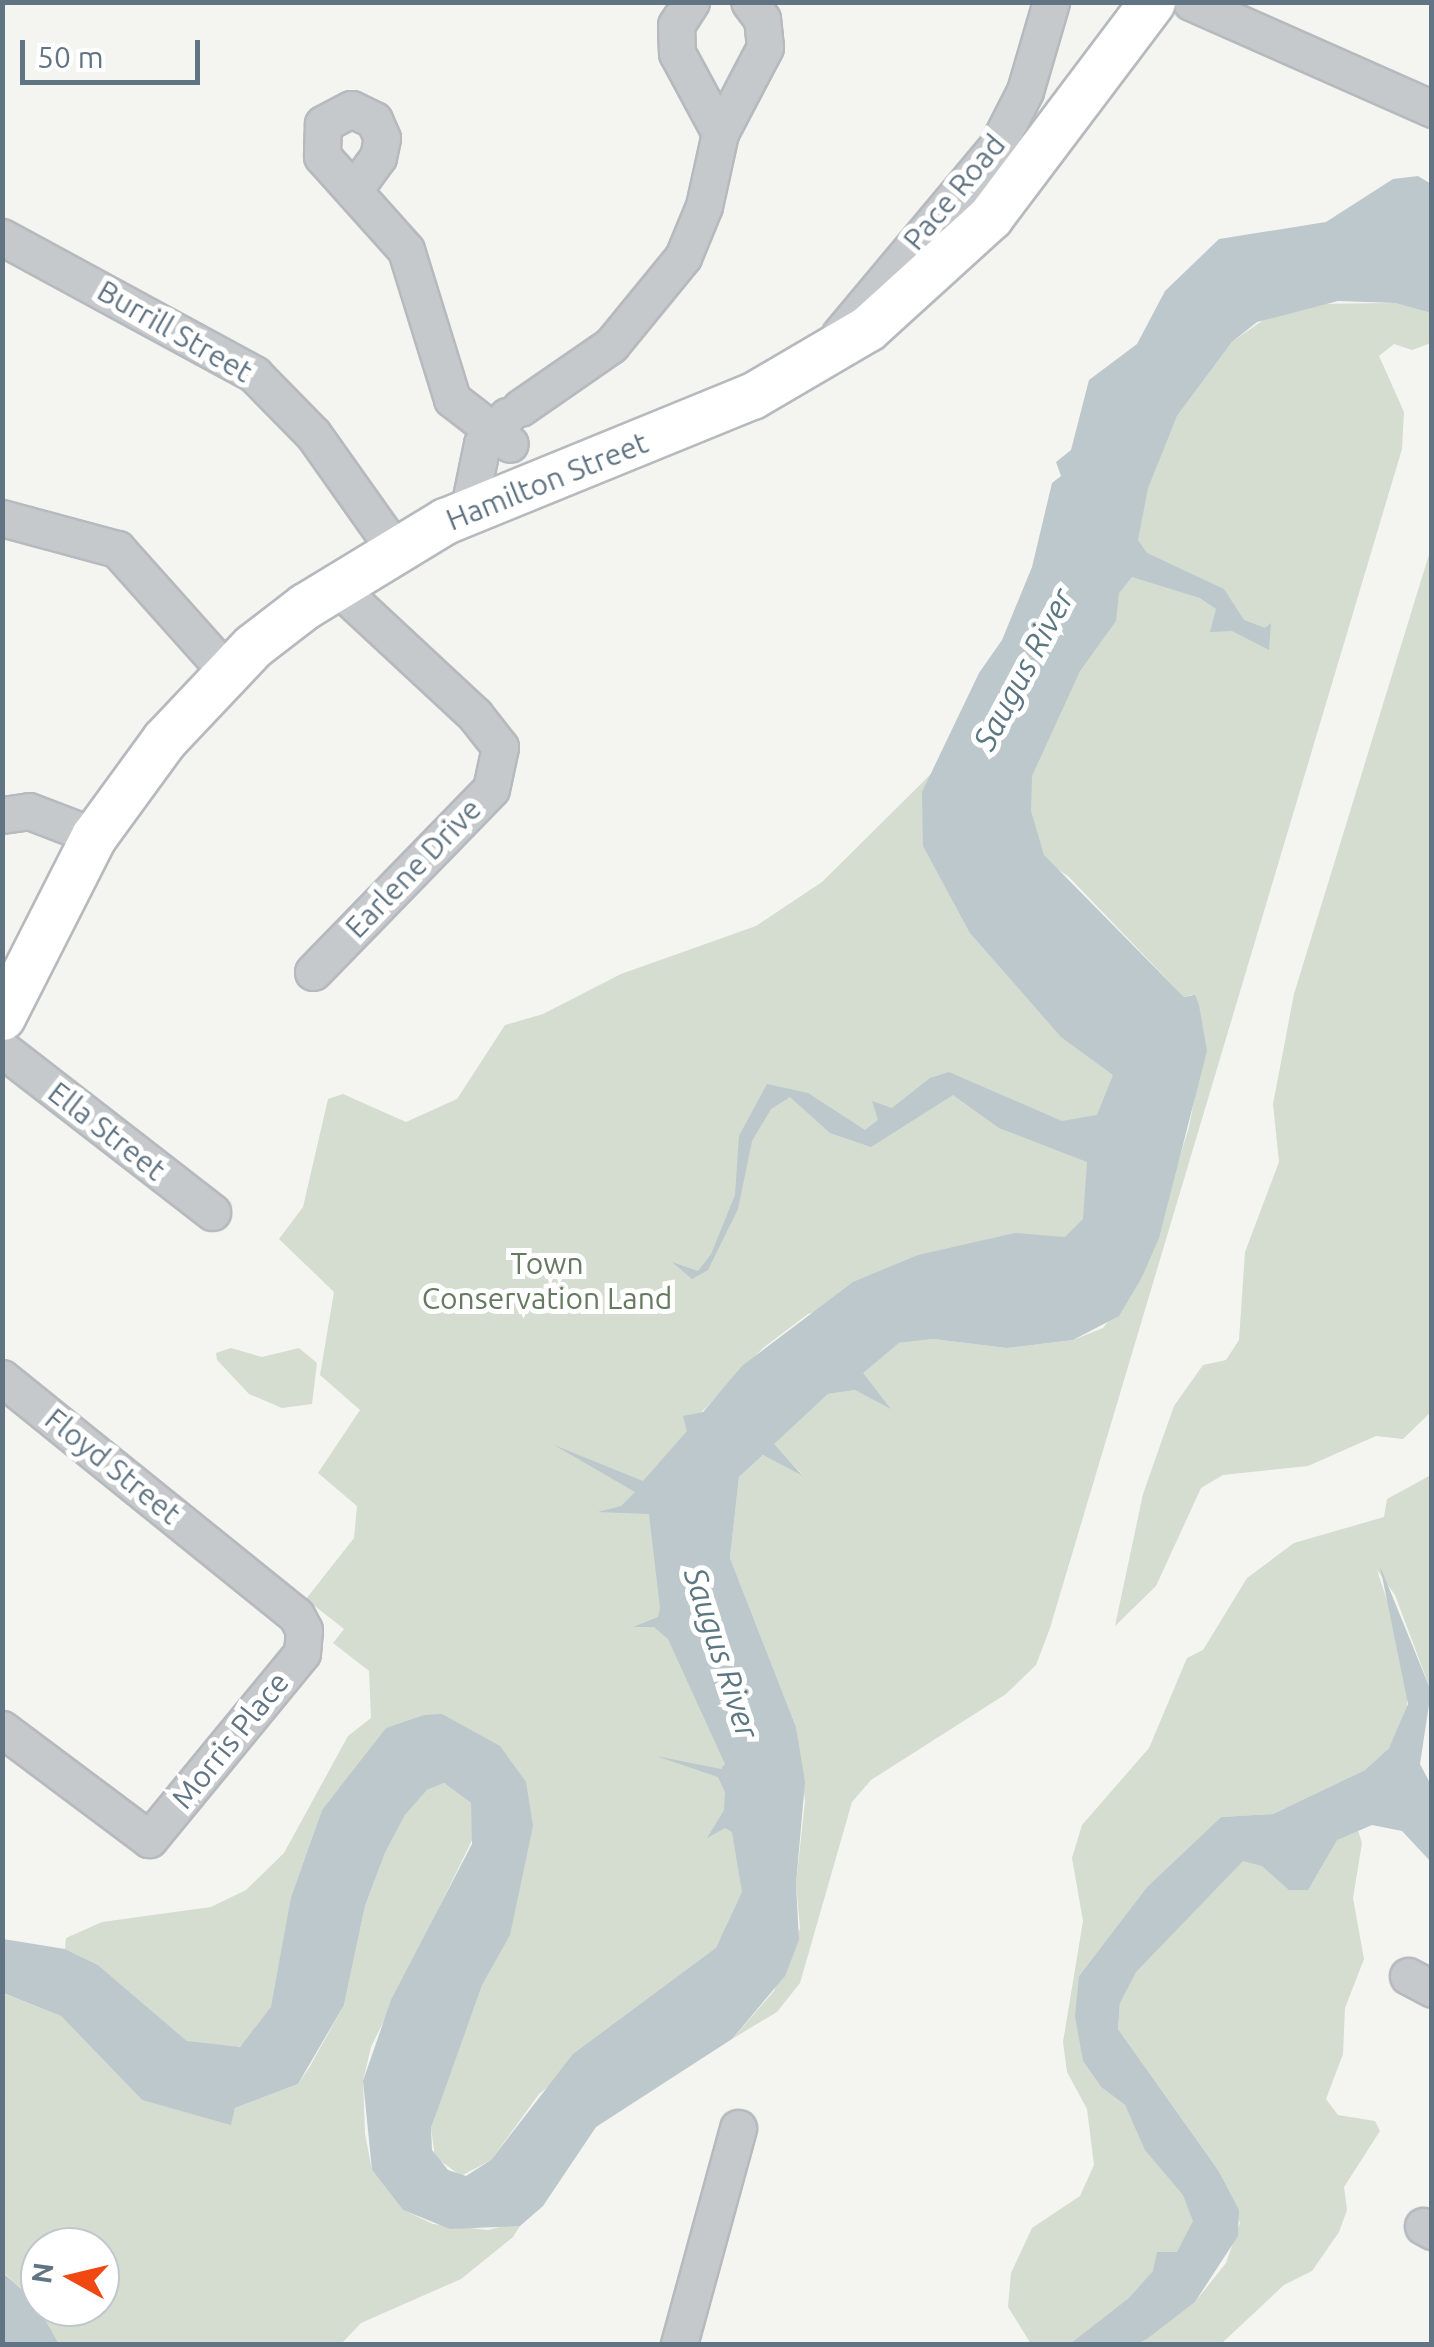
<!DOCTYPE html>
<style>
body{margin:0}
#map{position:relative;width:1434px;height:2347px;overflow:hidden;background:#f4f5f0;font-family:Ubuntu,sans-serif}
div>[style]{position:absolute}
.green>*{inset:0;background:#d5dcd0}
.water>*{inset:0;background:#bcc8cc}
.roads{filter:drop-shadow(2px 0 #b6babe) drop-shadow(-2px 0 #b6babe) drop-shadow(0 2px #b6babe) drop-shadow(0 -2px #b6babe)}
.minor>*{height:35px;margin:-17.5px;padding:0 17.5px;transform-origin:17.5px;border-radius:17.5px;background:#c6c9cc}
.major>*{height:45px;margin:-22.5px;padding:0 22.5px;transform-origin:22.5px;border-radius:22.5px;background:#fff}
span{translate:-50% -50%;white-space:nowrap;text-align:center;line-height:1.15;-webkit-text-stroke:10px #fff;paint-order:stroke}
.street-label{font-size:30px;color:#617483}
.park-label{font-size:30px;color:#657a60}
.water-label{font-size:32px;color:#5c7781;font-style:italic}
.frame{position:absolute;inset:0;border:5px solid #617483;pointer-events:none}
.north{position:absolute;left:20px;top:2227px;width:100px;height:100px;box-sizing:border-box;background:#fff;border:2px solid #c0c7cd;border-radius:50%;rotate:278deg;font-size:28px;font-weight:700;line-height:40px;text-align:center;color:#617483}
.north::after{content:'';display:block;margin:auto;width:35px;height:45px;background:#f14713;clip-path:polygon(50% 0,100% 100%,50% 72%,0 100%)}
.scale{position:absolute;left:20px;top:40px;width:180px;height:45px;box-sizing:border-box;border:5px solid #617483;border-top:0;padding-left:12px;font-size:30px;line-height:35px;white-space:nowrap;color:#617483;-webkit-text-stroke:8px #fff;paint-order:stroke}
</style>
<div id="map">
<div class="green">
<i style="clip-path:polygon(1395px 303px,1431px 313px,1431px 343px,1412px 350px,1394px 344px,1379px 356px,1404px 412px,1402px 449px,1050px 1628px,1036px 1665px,1006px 1694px,871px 1780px,852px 1802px,800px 1983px,777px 2012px,732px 2039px,774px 1991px,800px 1928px,796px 1884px,805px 1801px,796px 1727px,730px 1558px,739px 1477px,763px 1455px,803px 1475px,773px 1444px,828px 1394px,855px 1390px,888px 1405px,862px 1373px,899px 1343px,933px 1339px,1007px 1348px,1073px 1340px,1103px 1328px,1142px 1277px,1189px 1127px,1205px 1044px,1199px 1010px,1192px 995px,1184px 997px,1068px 876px,1039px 857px,1002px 805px,1177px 416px,1232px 342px,1273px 313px,1310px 304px)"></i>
<i style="clip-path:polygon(1431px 548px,1431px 1412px,1403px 1439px,1376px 1436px,1308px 1466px,1223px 1475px,1201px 1488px,1156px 1586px,1115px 1626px,1143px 1494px,1174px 1406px,1203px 1365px,1226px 1360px,1239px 1340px,1245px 1252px,1279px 1162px,1273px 1104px,1294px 994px)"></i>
<i style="clip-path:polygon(938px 767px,1122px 1034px,1086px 1232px,808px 1314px,763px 1348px,690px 1424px,737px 1773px,743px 1901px,726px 1946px,539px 2094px,491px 2160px,461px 2176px,435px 2157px,431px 2128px,523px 1850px,411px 1720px,382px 1736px,322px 1810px,291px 1897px,276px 1994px,266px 2021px,245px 2044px,231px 2050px,187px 2041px,98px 1965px,65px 1949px,66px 1938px,102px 1922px,211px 1907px,246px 1890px,284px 1853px,348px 1736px,371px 1718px,369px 1671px,333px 1643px,344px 1629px,306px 1599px,354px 1538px,357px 1506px,318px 1473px,360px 1410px,320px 1375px,334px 1292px,279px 1239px,303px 1207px,328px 1099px,343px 1094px,406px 1122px,457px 1099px,505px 1025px,543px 1014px,621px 974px,756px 926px,822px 882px)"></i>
<i style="clip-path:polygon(231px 1348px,262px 1357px,299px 1348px,317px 1363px,312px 1404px,282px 1408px,249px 1394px,217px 1360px,216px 1353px)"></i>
<i style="clip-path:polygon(1431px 1475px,1431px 1691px,1395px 1595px,1377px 1570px,1399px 1637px,1407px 1694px,1407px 1712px,1389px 1748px,1365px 1770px,1273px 1814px,1221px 1817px,1147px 1887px,1079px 1976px,1083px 2061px,1101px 2087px,1125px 2105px,1134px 2124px,1171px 2156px,1207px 2251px,1070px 2344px,1031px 2344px,1008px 2307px,1011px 2273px,1032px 2228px,1080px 2196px,1094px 2165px,1087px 2109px,1067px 2072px,1063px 2042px,1083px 1921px,1072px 1858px,1082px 1825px,1149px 1748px,1187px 1658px,1203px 1650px,1247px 1578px,1294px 1543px,1384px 1517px,1387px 1499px)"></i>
<i style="clip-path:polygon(evenodd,444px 1783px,471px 1803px,474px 1836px,371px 2047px,363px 2081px,365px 2134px,372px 2170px,403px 2210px,433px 2224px,488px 2230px,512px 2224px,520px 2226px,513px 2237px,461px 2279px,361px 2323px,341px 2344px,59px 2344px,34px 2300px,3px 2272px,2px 1993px,61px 2016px,142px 2100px,231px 2124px,235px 2108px,298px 2084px,309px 2068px,344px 2005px,365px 1906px,385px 1853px,405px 1815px,427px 1790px,444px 1783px,40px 2247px,100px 2247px,100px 2307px,40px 2307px,40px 2247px)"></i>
<i style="clip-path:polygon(1357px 1827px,1362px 1843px,1353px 1898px,1364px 1959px,1345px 2008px,1343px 2054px,1326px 2099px,1338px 2115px,1375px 2121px,1380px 2131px,1344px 2187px,1347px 2210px,1339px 2232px,1312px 2271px,1284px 2285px,1221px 2344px,1138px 2344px,1195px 2302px,1226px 2263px,1240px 2223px,1218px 2170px,1118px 2029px,1121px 1990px,1217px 1866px,1337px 1840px)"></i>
</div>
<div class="water">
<i style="clip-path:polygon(1418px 176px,1431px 184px,1431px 313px,1395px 303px,1338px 301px,1257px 322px,1232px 342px,1177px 416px,1148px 488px,1138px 540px,1147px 553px,1224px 589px,1244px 620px,1265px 628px,1271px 623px,1269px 650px,1232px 631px,1210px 632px,1216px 609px,1200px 598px,1132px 577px,1119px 593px,1116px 621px,1080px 671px,1032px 776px,1031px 811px,1044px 855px,1184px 997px,1195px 995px,1199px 1005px,1207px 1051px,1159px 1238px,1142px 1277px,1119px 1316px,1073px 1340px,1007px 1348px,933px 1339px,899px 1343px,863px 1373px,891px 1409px,855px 1390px,828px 1394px,774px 1444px,803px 1476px,763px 1455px,739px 1477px,730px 1558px,796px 1727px,805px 1782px,796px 1884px,799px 1940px,785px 1976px,732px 2039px,596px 2127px,543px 2206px,520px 2226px,450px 2229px,403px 2210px,372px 2170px,363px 2081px,391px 2000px,472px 1844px,471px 1803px,444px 1783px,427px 1790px,405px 1815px,385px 1853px,365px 1906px,344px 2005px,298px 2084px,235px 2108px,231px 2125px,142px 2100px,61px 2016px,3px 1993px,3px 1939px,65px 1949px,98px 1965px,187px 2041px,240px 2047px,271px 2007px,291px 1897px,322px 1810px,386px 1728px,424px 1715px,442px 1714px,500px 1746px,526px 1782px,533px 1826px,510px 1935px,482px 1985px,431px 2128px,432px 2150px,448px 2170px,466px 2176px,491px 2160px,573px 2054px,716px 1948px,742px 1892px,732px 1832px,725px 1828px,707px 1838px,724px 1810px,725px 1792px,718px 1777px,656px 1756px,721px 1769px,725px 1764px,668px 1639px,654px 1627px,633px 1627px,658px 1617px,660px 1608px,649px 1514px,598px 1512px,621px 1506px,635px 1492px,554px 1445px,643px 1481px,687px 1431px,683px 1416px,703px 1412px,742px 1366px,853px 1282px,918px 1255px,1015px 1233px,1065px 1237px,1083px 1219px,1087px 1162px,999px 1128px,953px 1095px,871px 1147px,830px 1133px,790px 1097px,771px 1109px,752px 1141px,738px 1209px,708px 1270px,692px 1279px,672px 1262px,698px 1271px,711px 1254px,735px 1195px,739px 1136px,767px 1084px,808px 1093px,865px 1130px,878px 1120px,872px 1101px,892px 1108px,930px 1078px,949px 1072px,1062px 1121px,1097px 1115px,1113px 1075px,1061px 1037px,970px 933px,923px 846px,922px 792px,979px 673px,1002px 640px,1032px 567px,1052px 483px,1061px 476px,1056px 462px,1071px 450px,1089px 380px,1137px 344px,1165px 291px,1219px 239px,1326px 222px,1393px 179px)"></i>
<i style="clip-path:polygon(1380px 1566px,1431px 1691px,1420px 1764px,1431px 1785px,1431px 1862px,1402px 1831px,1372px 1825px,1337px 1840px,1308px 1890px,1289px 1890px,1262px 1866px,1243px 1861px,1136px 1972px,1120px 2003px,1118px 2029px,1218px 2170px,1239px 2210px,1238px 2236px,1195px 2302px,1148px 2338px,1138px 2344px,1070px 2344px,1129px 2298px,1153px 2271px,1157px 2252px,1177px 2252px,1193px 2221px,1183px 2195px,1145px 2150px,1125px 2105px,1101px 2087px,1083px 2061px,1075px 2016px,1079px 1976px,1147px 1887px,1221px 1817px,1273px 1814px,1365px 1770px,1389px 1748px,1408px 1704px)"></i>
<i style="clip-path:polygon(2px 2272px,34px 2300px,59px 2344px,3px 2344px)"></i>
</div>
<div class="roads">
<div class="minor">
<i style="left:691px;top:2px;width:27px;rotate:123deg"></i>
<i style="left:676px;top:25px;width:28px;rotate:88deg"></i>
<i style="left:677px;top:53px;width:91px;rotate:61.7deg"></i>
<i style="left:1191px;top:2px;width:264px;rotate:23.9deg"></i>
<i style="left:354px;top:190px;width:41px;rotate:-54deg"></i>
<i style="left:378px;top:157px;width:19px;rotate:-78deg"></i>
<i style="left:382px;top:138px;width:20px;rotate:-114deg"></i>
<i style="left:374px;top:120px;width:25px;rotate:-154deg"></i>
<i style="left:351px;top:109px;width:32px;rotate:152deg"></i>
<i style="left:323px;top:124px;width:32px;rotate:92deg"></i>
<i style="left:322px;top:156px;width:126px;rotate:48.2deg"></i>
<i style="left:406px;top:250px;width:156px;rotate:72.8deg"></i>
<i style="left:452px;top:399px;width:73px;rotate:37.8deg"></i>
<i style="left:2px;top:237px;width:287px;rotate:28.5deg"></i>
<i style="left:254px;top:374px;width:84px;rotate:45.5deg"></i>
<i style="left:313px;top:434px;width:142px;rotate:54.7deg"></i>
<i style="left:840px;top:334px;width:245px;rotate:-50.1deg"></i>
<i style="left:997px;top:146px;width:62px;rotate:-63deg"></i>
<i style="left:1025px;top:91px;width:93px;rotate:-73.7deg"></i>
<i style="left:520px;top:408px;width:111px;rotate:-34.7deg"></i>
<i style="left:611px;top:345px;width:114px;rotate:-50.7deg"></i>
<i style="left:683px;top:257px;width:55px;rotate:-67.6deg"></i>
<i style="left:704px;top:206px;width:75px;rotate:-77.6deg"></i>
<i style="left:720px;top:133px;width:97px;rotate:-62.4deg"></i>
<i style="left:765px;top:47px;width:28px;rotate:-96deg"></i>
<i style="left:762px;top:19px;width:21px;rotate:-127deg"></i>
<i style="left:468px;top:512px;width:69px;rotate:-78.4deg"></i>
<i style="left:482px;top:444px;width:38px;rotate:-48deg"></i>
<i style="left:2px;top:518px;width:119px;rotate:15.1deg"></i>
<i style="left:117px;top:549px;width:164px;rotate:48.2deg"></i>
<i style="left:2px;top:815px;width:27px;rotate:-8deg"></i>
<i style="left:29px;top:811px;width:70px;rotate:21deg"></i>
<i style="left:313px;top:972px;width:255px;rotate:-45.8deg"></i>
<i style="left:491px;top:789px;width:43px;rotate:-77.9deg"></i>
<i style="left:500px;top:747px;width:41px;rotate:-128deg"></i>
<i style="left:475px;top:715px;width:190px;rotate:-137.1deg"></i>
<i style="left:2px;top:1049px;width:266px;rotate:37.8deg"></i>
<i style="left:2px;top:1378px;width:378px;rotate:38.9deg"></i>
<i style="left:296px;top:1615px;width:17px;rotate:62deg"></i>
<i style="left:304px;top:1630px;width:23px;rotate:95deg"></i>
<i style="left:302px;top:1653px;width:241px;rotate:129.4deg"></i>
<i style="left:149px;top:1839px;width:184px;rotate:-143.2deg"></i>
<i style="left:1408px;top:1976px;width:27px;rotate:28deg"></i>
<i style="left:1423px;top:2226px;width:10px;rotate:29deg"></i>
<i style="left:679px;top:2344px;width:224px;rotate:-74.7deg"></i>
</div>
<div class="major">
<i style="left:2px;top:1017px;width:203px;rotate:-63.1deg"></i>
<i style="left:94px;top:836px;width:119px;rotate:-53.9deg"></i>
<i style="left:164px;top:740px;width:129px;rotate:-46.6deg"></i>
<i style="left:253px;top:646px;width:66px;rotate:-37.6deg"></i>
<i style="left:305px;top:606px;width:164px;rotate:-31.3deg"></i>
<i style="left:445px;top:521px;width:331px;rotate:-22.2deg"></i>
<i style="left:752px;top:396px;width:134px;rotate:-30.4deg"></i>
<i style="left:868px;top:328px;width:165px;rotate:-42.3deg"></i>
<i style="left:990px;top:217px;width:269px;rotate:-53deg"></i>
</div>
</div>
<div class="street-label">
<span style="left:954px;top:192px;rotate:-50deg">Pace Road</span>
<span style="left:175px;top:331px;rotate:30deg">Burrill Street</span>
<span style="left:547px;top:481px;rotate:-22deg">Hamilton Street</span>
<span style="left:413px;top:868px;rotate:-46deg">Earlene Drive</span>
<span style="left:107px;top:1131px;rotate:38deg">Ella Street</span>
<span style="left:113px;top:1466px;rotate:39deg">Floyd Street</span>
<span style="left:230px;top:1740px;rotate:-51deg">Morris Place</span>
</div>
<div class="park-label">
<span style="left:547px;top:1280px">Town<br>Conservation Land</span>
</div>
<div class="water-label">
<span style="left:1023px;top:669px;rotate:-62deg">Saugus River</span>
<span style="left:722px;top:1653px;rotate:72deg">Saugus River</span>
</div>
<div class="frame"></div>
<div class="north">N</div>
<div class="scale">50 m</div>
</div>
